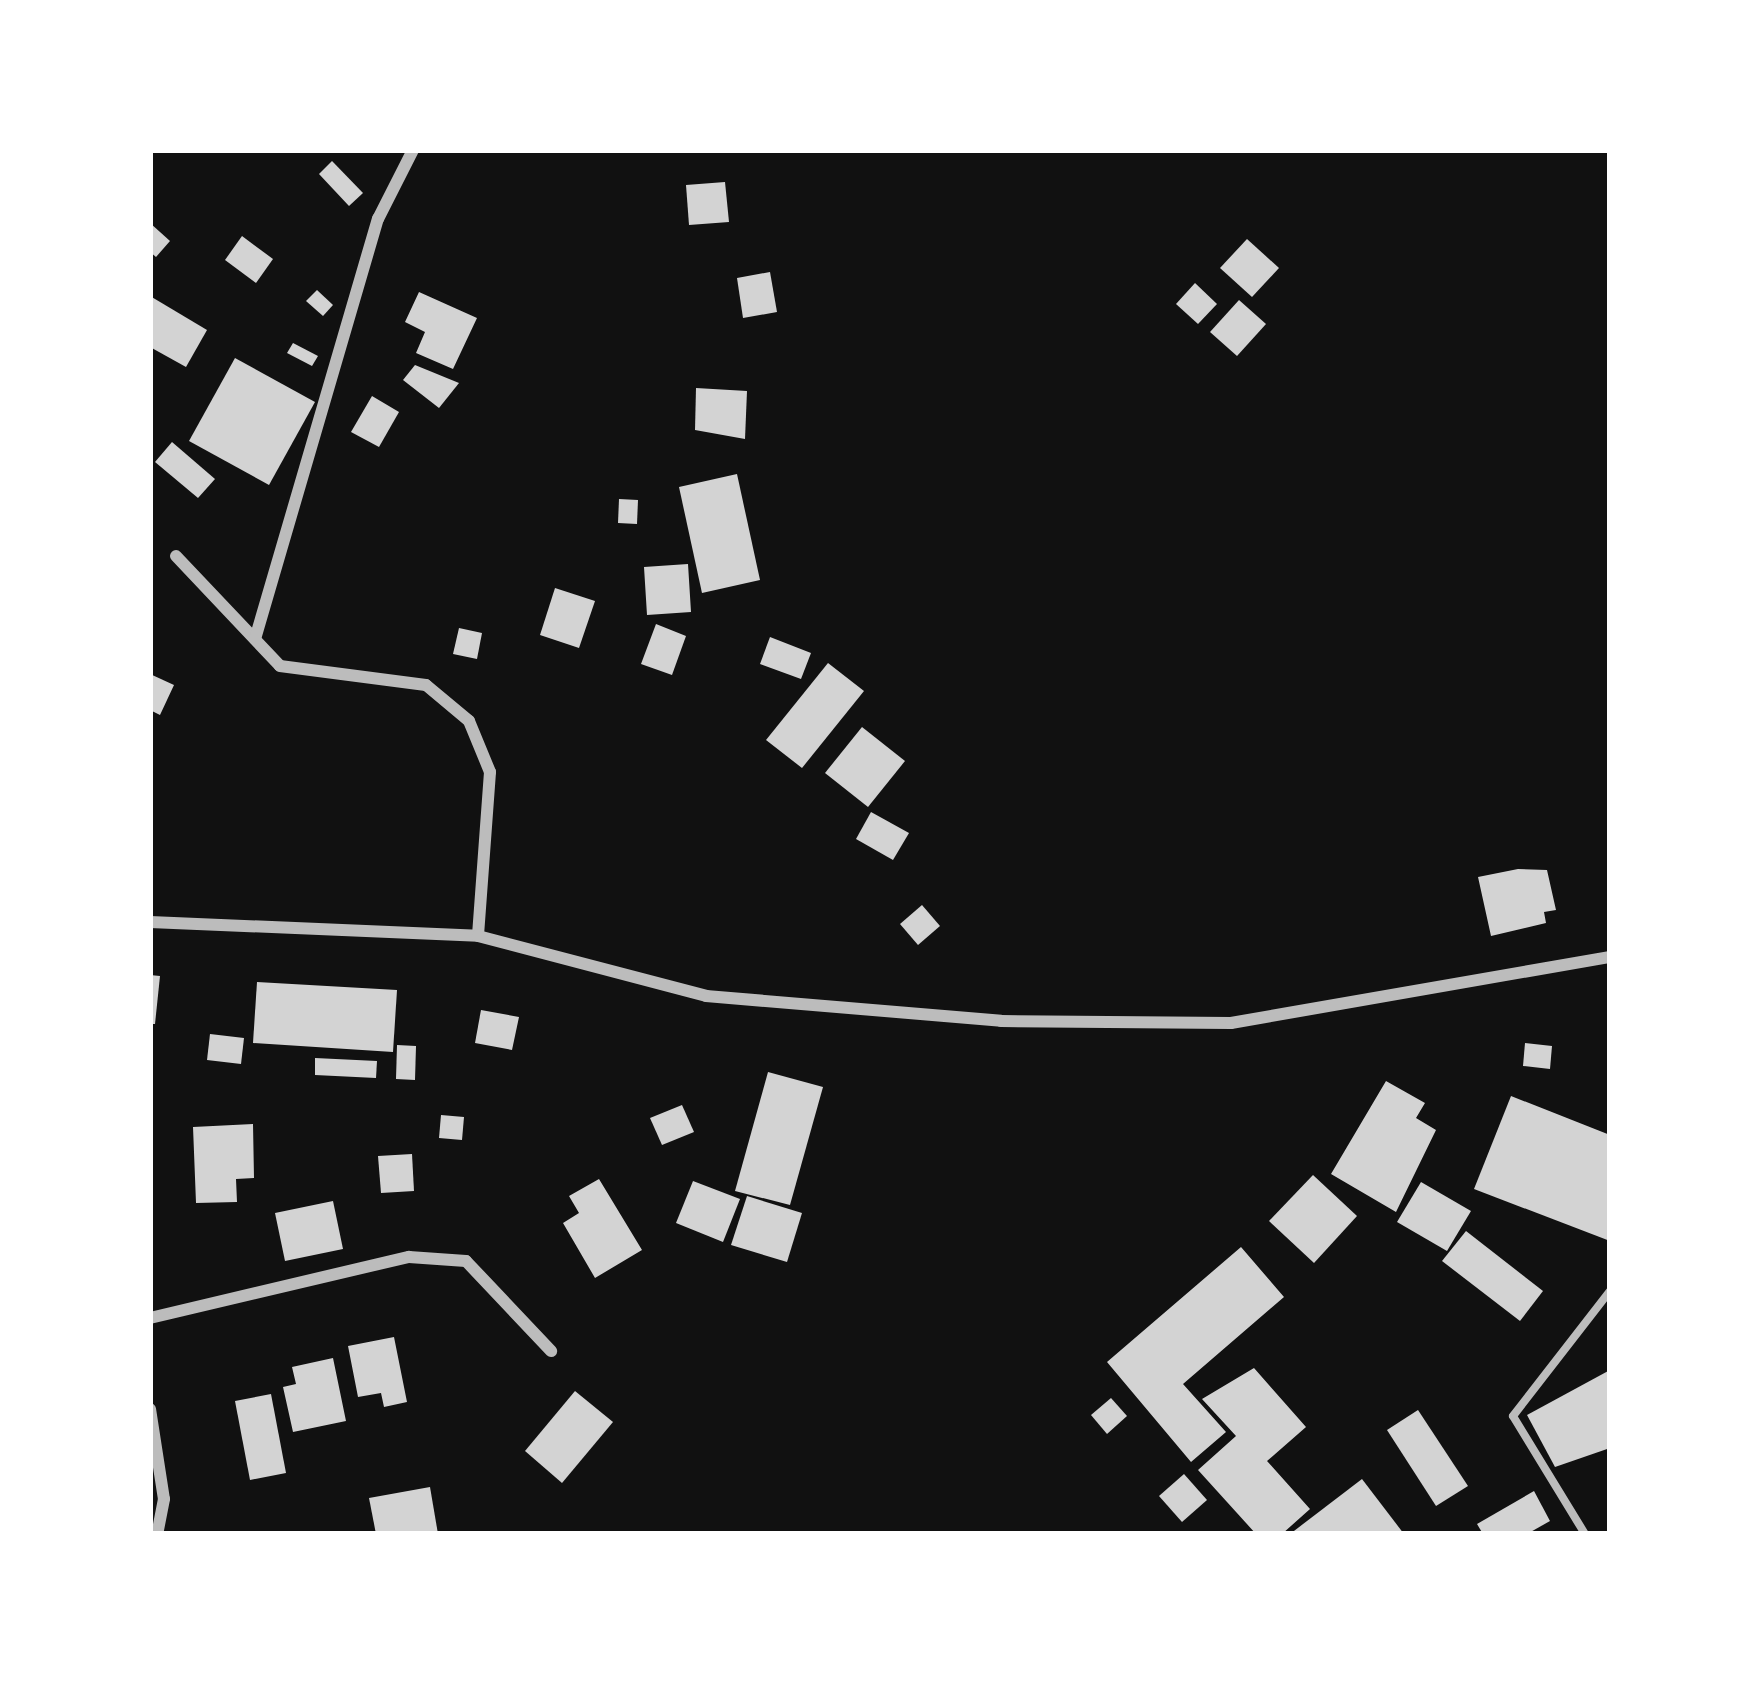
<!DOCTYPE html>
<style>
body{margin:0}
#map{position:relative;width:1760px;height:1684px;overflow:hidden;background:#111;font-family:Figtree,sans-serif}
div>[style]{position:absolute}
.building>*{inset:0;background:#d3d3d3}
.service>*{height:8px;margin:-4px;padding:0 4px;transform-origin:4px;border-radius:4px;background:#bcbcbc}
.minor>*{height:12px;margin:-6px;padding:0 6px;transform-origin:6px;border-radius:6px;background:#bcbcbc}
span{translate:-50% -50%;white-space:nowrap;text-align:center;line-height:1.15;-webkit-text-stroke:9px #fff;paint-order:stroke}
.frame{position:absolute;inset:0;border:153px solid #fff;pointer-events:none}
</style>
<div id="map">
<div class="building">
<i style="clip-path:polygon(332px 161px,363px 193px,349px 206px,319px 174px)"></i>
<i style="clip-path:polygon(725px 182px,729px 222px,689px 225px,686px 185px)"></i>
<i style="clip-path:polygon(150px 223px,170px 241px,156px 257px,150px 252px)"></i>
<i style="clip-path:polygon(242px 236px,273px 259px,256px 283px,225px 260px)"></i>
<i style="clip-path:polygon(1247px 239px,1279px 268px,1252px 297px,1220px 268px)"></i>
<i style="clip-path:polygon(770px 272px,777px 312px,743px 318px,737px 278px)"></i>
<i style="clip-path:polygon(1195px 283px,1217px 304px,1198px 324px,1176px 304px)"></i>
<i style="clip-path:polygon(317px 290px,333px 305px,323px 316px,306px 301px)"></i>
<i style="clip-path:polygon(419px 292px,477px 318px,453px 369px,416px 353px,425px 332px,405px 322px)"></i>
<i style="clip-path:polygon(150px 296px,207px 330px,186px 367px,150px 347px)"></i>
<i style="clip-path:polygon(1239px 300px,1266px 324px,1237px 356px,1210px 332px)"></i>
<i style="clip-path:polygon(293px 343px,318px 356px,312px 366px,287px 353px)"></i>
<i style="clip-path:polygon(235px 358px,315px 402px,269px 485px,189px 441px)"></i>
<i style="clip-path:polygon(415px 365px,459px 383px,439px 408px,403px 380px)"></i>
<i style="clip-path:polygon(696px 388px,747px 391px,745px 439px,695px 430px)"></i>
<i style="clip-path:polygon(372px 396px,399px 412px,379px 447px,351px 432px)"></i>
<i style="clip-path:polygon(172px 442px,215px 479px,198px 498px,155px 462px)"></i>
<i style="clip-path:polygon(737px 474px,760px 580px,702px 593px,679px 487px)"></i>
<i style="clip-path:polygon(619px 499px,638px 500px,637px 524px,618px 523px)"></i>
<i style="clip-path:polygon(688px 564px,691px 612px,647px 615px,644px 567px)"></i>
<i style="clip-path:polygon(555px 588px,595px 601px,579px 648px,540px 635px)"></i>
<i style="clip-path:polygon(656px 624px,686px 636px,672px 675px,641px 664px)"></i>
<i style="clip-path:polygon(459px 628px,482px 633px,477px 659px,453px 654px)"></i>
<i style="clip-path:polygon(770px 637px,811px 653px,801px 679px,760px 664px)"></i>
<i style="clip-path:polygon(828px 663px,864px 691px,802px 768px,766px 740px)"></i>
<i style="clip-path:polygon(150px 674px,174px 685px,160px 715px,150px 710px)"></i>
<i style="clip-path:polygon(862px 727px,905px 761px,868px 807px,825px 773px)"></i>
<i style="clip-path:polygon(871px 812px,909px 833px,893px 860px,856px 839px)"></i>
<i style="clip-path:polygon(1518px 869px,1547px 870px,1556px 910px,1544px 912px,1546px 923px,1491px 936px,1478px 877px)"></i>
<i style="clip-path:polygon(922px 905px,940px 926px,918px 945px,900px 924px)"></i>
<i style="clip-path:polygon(150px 975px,160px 976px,155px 1024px,150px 1024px)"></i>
<i style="clip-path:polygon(257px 982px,397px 990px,393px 1052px,253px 1043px)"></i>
<i style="clip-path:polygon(481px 1010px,519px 1017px,512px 1050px,475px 1043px)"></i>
<i style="clip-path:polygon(210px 1034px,244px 1038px,241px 1064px,207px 1060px)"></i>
<i style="clip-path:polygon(1525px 1043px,1552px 1046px,1550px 1069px,1523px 1066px)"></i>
<i style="clip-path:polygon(397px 1045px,416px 1046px,415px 1080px,396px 1079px)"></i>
<i style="clip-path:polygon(315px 1058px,377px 1061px,376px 1078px,315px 1075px)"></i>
<i style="clip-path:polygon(768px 1072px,823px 1087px,790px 1205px,735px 1191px)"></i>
<i style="clip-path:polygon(1386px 1081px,1425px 1103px,1416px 1118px,1436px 1130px,1396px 1212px,1331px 1174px)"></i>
<i style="clip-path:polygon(1511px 1096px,1610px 1135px,1610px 1241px,1474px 1189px)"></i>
<i style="clip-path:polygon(682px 1105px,694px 1132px,662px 1145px,650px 1118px)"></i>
<i style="clip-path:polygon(441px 1115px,464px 1117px,462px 1140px,439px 1138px)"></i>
<i style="clip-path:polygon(253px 1124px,254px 1178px,236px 1179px,237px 1202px,196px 1203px,193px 1127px)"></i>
<i style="clip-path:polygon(412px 1154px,414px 1191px,381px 1193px,378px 1156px)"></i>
<i style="clip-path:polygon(1313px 1175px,1357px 1216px,1314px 1263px,1269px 1221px)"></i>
<i style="clip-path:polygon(599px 1179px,642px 1250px,595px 1278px,563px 1223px,579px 1213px,569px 1196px)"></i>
<i style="clip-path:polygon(693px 1181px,740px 1199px,723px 1242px,676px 1223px)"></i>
<i style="clip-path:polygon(1421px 1182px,1471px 1211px,1447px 1251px,1397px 1222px)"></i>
<i style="clip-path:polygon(747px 1196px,802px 1213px,787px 1262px,731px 1245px)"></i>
<i style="clip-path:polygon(333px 1201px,343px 1249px,285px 1261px,275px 1213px)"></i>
<i style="clip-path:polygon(1466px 1231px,1543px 1291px,1520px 1321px,1442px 1261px)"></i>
<i style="clip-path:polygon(1241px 1247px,1284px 1297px,1183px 1384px,1226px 1432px,1191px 1462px,1107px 1362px)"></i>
<i style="clip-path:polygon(394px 1337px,407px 1402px,384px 1407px,381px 1393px,358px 1397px,348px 1346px)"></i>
<i style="clip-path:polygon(333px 1358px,346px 1421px,293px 1432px,283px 1387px,296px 1384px,292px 1367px)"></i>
<i style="clip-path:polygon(1254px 1368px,1306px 1427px,1267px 1461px,1310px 1509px,1282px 1534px,1256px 1534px,1198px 1470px,1236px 1436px,1202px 1399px)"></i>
<i style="clip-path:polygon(1610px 1370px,1610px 1448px,1555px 1467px,1527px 1415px)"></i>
<i style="clip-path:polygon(575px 1391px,613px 1422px,562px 1483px,525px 1451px)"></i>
<i style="clip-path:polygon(271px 1394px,286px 1473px,250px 1480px,235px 1401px)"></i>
<i style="clip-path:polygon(1111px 1398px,1127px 1416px,1107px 1434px,1091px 1415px)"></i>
<i style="clip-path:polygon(1418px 1410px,1468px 1486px,1436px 1506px,1387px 1430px)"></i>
<i style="clip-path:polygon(1184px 1474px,1207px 1500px,1182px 1522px,1159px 1496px)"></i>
<i style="clip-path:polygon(1362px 1479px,1404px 1534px,1290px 1534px)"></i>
<i style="clip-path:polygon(430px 1487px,438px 1534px,376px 1534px,369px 1498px)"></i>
<i style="clip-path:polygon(1534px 1491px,1550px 1521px,1527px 1534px,1483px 1534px,1477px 1524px)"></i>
</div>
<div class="service">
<i style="left:1585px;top:1534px;width:138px;rotate:-121.4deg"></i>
<i style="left:1513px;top:1416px;width:158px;rotate:-52.2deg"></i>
</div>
<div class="minor">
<i style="left:176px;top:556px;width:151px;rotate:46.6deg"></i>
<i style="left:280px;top:666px;width:147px;rotate:7.4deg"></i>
<i style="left:426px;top:685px;width:56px;rotate:39.9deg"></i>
<i style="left:469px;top:721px;width:55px;rotate:67.6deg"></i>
<i style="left:490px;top:772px;width:164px;rotate:94.2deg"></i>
<i style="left:255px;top:639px;width:438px;rotate:-73.7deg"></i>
<i style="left:378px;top:219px;width:77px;rotate:-63.1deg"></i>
<i style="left:150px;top:922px;width:328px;rotate:2.4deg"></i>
<i style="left:478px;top:936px;width:236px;rotate:14.7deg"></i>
<i style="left:706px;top:996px;width:296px;rotate:4.8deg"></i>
<i style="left:1001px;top:1021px;width:230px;rotate:0.5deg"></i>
<i style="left:1231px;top:1023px;width:385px;rotate:-9.9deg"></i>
<i style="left:150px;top:1318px;width:266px;rotate:-13.3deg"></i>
<i style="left:409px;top:1257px;width:57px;rotate:4deg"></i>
<i style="left:466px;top:1261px;width:124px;rotate:46.6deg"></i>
<i style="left:150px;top:1409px;width:91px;rotate:81.2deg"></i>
<i style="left:164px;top:1499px;width:36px;rotate:101deg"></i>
</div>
<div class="frame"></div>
</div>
